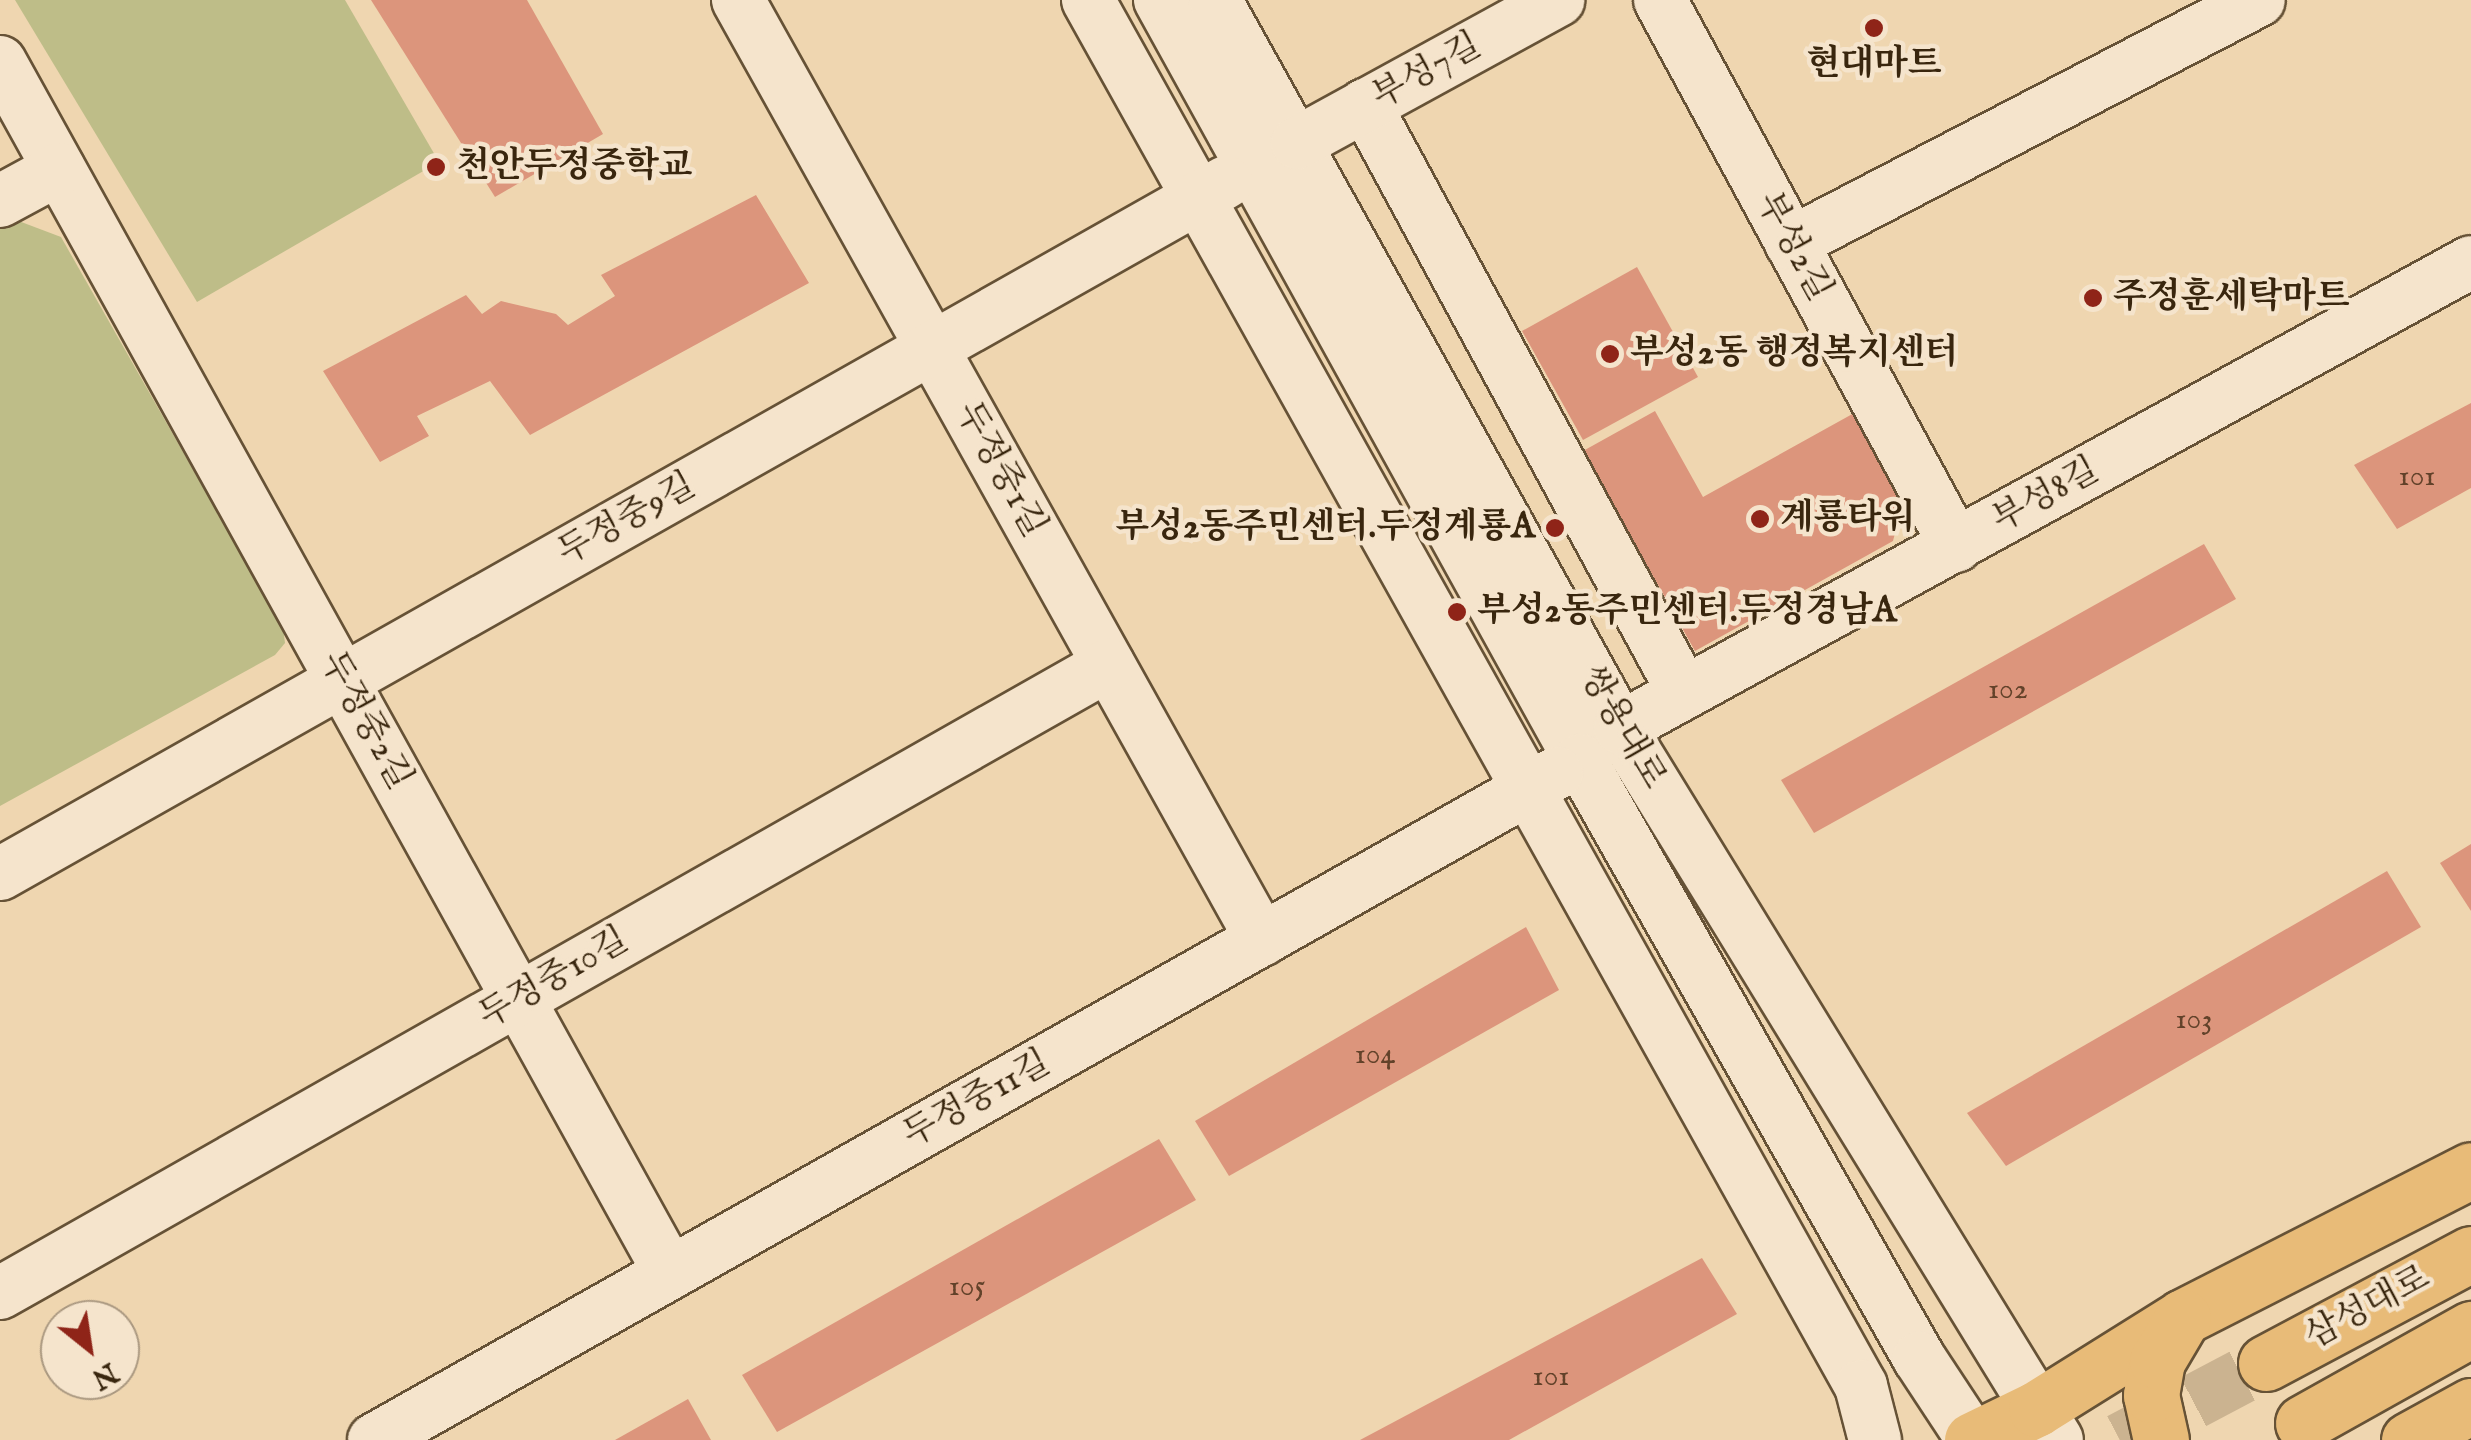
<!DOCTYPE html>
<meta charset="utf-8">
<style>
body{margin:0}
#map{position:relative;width:2471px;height:1440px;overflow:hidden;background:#efd6b0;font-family:"IM FELL English","Noto Serif KR",serif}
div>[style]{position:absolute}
.green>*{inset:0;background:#bebd88}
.building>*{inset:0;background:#dc957c}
.major-tunnel>*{height:55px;margin-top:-27.5px;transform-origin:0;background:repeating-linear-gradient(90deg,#cbb390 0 55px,transparent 0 83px)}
.roads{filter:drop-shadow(2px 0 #665236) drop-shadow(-2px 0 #665236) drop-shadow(0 2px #665236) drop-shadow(0 -2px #665236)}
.minor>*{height:52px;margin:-26px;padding:0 26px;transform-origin:26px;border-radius:26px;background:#f5e4cc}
.major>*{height:55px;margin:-27.5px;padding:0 27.5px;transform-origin:27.5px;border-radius:27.5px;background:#e8bb78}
.dots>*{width:28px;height:28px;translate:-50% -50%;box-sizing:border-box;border:5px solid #f5e4cc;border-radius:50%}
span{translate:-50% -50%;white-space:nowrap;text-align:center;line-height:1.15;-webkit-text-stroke:9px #f5e4cc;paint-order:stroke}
.number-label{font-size:30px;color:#62422a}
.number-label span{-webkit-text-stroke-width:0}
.poi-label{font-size:35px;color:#39260e;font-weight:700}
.left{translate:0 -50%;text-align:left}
.right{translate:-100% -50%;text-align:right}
.street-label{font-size:35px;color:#39260e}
.north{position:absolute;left:40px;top:1300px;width:100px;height:100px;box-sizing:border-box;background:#f5e4cc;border:2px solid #aa9880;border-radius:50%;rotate:150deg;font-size:28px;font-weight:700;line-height:40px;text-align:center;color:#39260e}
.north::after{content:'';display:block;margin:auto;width:35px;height:45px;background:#8f2418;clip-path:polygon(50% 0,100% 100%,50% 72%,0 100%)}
</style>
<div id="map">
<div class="green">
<i style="clip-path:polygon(15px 0,345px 0,439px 162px,197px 302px)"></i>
<i style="clip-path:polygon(16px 220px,61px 237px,283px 628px,285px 643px,275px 655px,0 806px,0 229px)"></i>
</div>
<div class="building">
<i style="clip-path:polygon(371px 0,527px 0,603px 134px,495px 197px)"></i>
<i style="clip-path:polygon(756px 195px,809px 283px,530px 435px,490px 381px,417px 416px,429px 436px,380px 462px,323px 371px,466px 295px,482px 314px,501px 301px,556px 314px,568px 325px,615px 296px,601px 275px)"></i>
<i style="clip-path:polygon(1637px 267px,1698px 377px,1583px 440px,1522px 331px)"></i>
<i style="clip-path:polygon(2471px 403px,2471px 488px,2397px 529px,2354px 465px)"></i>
<i style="clip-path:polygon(1655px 411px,1703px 497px,1856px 412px,1904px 498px,1893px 541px,1695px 651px,1583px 451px)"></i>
<i style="clip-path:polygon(2204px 544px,2236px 599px,1814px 833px,1781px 780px)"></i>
<i style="clip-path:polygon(2471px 844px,2471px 911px,2440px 863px)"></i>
<i style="clip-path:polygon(2387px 871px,2421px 927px,2006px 1166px,1967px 1113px)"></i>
<i style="clip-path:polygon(1526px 927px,1559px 990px,1229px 1176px,1195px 1121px)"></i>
<i style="clip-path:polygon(1159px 1139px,1196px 1200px,777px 1432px,742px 1375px)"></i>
<i style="clip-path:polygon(1702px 1258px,1737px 1314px,1509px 1440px,1360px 1440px)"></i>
<i style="clip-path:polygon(688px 1399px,711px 1440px,615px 1440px)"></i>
</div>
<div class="major-tunnel">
<i style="left:2120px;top:1440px;width:165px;rotate:-27.8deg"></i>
</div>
<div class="roads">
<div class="minor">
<i style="left:738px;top:0;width:1076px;rotate:60.86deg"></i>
<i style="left:1088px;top:0;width:1587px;rotate:60.85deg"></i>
<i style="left:1861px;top:1386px;width:56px;rotate:75.5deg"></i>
<i style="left:1160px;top:0;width:868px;rotate:61.07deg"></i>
<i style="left:1580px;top:760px;width:687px;rotate:60.45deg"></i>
<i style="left:1919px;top:1358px;width:98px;rotate:56.6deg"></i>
<i style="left:1215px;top:0;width:833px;rotate:60.91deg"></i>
<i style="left:1620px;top:728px;width:835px;rotate:58.46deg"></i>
<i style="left:1660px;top:0;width:621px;rotate:61.54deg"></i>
<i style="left:0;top:62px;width:1384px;rotate:61.05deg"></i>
<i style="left:1365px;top:105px;width:669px;rotate:61.52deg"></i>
<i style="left:1297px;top:143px;width:298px;rotate:-28.7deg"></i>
<i style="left:0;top:201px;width:67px;rotate:-28.5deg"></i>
<i style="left:1791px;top:243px;width:527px;rotate:-27.44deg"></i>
<i style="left:1620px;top:728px;width:970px;rotate:-28.7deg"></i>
<i style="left:0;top:874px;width:1408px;rotate:-29.44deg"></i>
<i style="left:0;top:1293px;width:1274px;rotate:-29.54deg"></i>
<i style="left:374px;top:1440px;width:1358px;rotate:-29.42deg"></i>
</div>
<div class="major">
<i style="left:2266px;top:1363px;width:232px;rotate:-28deg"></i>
<i style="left:2303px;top:1423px;width:193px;rotate:-29.2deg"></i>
<i style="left:1972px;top:1440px;width:71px;rotate:-25.8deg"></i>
<i style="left:2036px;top:1409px;width:173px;rotate:-32deg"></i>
<i style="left:2183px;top:1317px;width:323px;rotate:-27deg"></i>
<i style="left:2161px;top:1440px;width:46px;rotate:-102.5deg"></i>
<i style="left:2151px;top:1395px;width:35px;rotate:-80deg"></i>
<i style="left:2157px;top:1361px;width:51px;rotate:-59.4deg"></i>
<i style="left:2409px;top:1440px;width:71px;rotate:-28.7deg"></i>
</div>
</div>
<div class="dots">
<i style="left:1874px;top:28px;background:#8f2418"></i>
<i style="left:436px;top:167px;background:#8f2418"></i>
<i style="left:2093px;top:298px;background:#8f2418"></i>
<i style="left:1610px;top:354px;background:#8f2418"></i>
<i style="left:1760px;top:519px;background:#8f2418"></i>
<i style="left:1555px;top:528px;background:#8f2418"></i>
<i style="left:1457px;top:612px;background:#8f2418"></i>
</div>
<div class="number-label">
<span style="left:2417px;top:477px">101</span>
<span style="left:2008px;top:690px">102</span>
<span style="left:2194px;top:1020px">103</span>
<span style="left:1375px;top:1055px">104</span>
<span style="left:967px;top:1287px">105</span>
<span style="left:1551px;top:1377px">101</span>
</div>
<div class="poi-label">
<span style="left:1874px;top:65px">현대마트</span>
<span class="left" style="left:456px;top:167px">천안두정중학교</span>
<span class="left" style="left:2113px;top:298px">주정훈세탁마트</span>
<span class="left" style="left:1630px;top:354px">부성2동 행정복지센터</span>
<span class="left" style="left:1780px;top:519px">계룡타워</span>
<span class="right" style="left:1535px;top:528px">부성2동주민센터.두정계룡A</span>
<span class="left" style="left:1477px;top:612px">부성2동주민센터.두정경남A</span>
</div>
<div class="street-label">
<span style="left:1427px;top:72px;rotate:-29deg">부성7길</span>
<span style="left:1793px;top:247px;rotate:61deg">부성2길</span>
<span style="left:1000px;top:470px;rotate:61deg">두정중1길</span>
<span style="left:2046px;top:496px;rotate:-29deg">부성8길</span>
<span style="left:627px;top:520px;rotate:-29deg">두정중9길</span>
<span style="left:365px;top:721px;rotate:61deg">두정중2길</span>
<span style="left:1622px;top:728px;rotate:60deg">쌍용대로</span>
<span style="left:554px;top:979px;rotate:-30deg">두정중10길</span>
<span style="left:977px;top:1100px;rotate:-29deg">두정중11길</span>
<span style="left:2368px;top:1308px;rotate:-28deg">삼성대로</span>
</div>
<div class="north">N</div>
</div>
